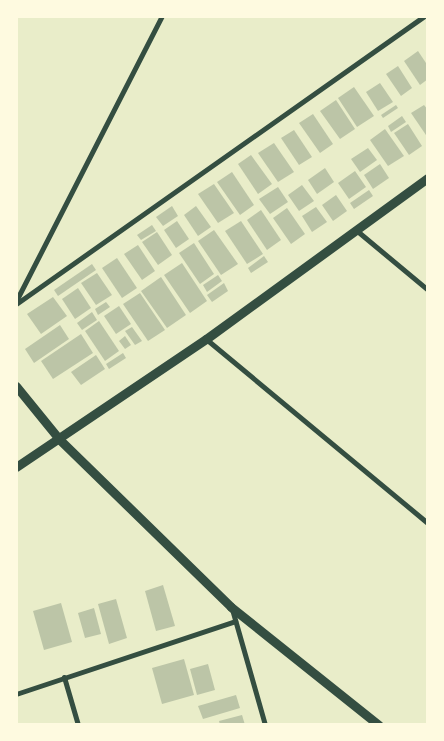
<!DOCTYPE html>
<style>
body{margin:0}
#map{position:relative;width:444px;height:741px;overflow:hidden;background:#e9edc9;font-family:"Open Sans",sans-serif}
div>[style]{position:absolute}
.building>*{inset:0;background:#bcc5a7}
.minor>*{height:5px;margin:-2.5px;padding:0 2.5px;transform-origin:2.5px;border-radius:2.5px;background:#344e41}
.tertiary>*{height:9px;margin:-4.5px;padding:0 4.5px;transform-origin:4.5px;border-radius:4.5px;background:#344e41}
span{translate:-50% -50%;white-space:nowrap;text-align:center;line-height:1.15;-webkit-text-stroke:4.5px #fefae0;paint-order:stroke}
.frame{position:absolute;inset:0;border:18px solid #fefae0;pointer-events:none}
</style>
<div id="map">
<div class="building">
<i style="clip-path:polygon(418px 51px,428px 66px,428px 79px,420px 85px,404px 61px)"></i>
<i style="clip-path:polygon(398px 66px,412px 88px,401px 96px,386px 74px)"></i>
<i style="clip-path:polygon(380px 83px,393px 102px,378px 111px,366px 92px)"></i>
<i style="clip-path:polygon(354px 87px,374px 116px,357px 127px,338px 98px)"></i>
<i style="clip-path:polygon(336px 100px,355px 129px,340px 139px,320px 111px)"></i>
<i style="clip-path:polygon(396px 105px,398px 108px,383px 118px,381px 115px)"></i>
<i style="clip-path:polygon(424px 105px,428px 110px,428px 138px,411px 113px)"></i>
<i style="clip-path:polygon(313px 114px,333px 144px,320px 153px,299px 123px)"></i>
<i style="clip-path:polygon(402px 116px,406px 122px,391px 132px,388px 126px)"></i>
<i style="clip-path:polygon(408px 124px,422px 146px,409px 155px,394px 133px)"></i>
<i style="clip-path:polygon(385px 129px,404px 156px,388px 166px,370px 140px)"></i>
<i style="clip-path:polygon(294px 130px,312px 157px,299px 165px,281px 138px)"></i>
<i style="clip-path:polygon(274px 143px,294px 172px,278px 182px,258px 153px)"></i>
<i style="clip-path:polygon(368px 148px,377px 160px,360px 172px,351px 159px)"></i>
<i style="clip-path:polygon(251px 155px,272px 184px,258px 194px,238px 164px)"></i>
<i style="clip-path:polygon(380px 164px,389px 178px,373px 189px,364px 175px)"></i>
<i style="clip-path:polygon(325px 168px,334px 182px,317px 194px,308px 180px)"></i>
<i style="clip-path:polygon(355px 171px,366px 187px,349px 199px,338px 183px)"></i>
<i style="clip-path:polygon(232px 172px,254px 205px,240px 215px,217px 182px)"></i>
<i style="clip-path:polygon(214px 184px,234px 213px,218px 223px,198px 194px)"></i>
<i style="clip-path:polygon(302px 185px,314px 201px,299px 211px,288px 195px)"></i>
<i style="clip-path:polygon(278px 187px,288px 202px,270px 214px,259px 199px)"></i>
<i style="clip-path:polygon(369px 190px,373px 196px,354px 209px,350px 203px)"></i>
<i style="clip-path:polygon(336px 195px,347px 211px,333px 221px,322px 205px)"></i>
<i style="clip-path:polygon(172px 206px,178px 216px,163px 226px,156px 217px)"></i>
<i style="clip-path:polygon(196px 206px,211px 227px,198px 236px,184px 215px)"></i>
<i style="clip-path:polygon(316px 207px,327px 222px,312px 232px,302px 216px)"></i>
<i style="clip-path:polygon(287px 208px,305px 234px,291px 244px,273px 218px)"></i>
<i style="clip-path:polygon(261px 210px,281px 240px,267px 250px,247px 220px)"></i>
<i style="clip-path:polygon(177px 221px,189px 239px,176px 248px,164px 230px)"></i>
<i style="clip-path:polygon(241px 221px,263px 254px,247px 264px,225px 231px)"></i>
<i style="clip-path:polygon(152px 225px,156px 231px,141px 240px,137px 235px)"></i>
<i style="clip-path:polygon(214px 230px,238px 264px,221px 275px,198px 241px)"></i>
<i style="clip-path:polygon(157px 232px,172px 255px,158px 265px,142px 242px)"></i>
<i style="clip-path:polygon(194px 243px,214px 274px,200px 284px,179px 253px)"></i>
<i style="clip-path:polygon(138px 245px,155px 271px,142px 280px,124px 254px)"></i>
<i style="clip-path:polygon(264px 256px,268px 262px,251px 273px,248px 268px)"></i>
<i style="clip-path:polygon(117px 258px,137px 288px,122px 298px,102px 268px)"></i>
<i style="clip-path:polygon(182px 263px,207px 301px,190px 313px,164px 275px)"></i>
<i style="clip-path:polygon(92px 264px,96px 270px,58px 296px,54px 290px)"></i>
<i style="clip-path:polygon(97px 273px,112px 295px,96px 305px,81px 283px)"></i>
<i style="clip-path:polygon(218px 275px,222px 281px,207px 292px,203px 285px)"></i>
<i style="clip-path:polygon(161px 277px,186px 315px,167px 328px,141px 291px)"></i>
<i style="clip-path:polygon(224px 283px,228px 291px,212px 302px,207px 295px)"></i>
<i style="clip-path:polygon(78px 288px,91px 308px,75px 319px,62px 299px)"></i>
<i style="clip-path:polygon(140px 293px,165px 330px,148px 341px,123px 304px)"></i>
<i style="clip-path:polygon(53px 297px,67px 316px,41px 334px,27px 314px)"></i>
<i style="clip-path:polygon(106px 302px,110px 307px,98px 315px,95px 309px)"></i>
<i style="clip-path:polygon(119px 306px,131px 324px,116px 334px,104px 316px)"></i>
<i style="clip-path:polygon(92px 312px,97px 320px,82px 330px,77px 323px)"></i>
<i style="clip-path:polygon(99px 321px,119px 351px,105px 361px,85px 331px)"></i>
<i style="clip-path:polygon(60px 325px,69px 339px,34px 363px,25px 349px)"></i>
<i style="clip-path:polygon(132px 327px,142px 341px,135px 345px,125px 331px)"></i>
<i style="clip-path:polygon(81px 334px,93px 353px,53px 379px,41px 361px)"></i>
<i style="clip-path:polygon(125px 336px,131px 345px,125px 349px,119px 341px)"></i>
<i style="clip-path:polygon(123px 353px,126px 358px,109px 369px,106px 364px)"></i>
<i style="clip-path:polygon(96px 355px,105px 369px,81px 385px,71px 372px)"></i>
<i style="clip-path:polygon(163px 585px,175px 626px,156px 631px,145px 591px)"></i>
<i style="clip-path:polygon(116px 599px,127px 638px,109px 644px,98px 604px)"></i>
<i style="clip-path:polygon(61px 603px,72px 642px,44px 650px,33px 611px)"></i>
<i style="clip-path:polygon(94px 608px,101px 634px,85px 638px,78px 613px)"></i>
<i style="clip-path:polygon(184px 659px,194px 695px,162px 704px,152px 668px)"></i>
<i style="clip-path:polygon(208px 664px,215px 690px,197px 695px,190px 669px)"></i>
<i style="clip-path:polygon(236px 695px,240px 708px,203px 719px,198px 706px)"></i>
<i style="clip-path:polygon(242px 715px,245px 725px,220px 725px,219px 721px)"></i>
</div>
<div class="minor">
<i style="left:356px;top:230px;width:94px;rotate:39.8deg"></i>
<i style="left:16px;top:301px;width:320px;rotate:-62.9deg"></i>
<i style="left:16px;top:304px;width:499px;rotate:-35.2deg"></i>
<i style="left:206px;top:339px;width:288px;rotate:39.7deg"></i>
<i style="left:232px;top:609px;width:121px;rotate:74.1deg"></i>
<i style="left:64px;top:677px;width:50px;rotate:73.7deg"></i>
<i style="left:16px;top:694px;width:231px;rotate:-18.4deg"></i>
</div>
<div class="tertiary">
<i style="left:16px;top:386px;width:68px;rotate:50.9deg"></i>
<i style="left:59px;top:439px;width:240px;rotate:44.3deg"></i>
<i style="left:231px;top:607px;width:189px;rotate:38.6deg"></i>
<i style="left:16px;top:467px;width:229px;rotate:-34deg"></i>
<i style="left:206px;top:339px;width:274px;rotate:-36deg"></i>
</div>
<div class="frame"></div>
</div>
